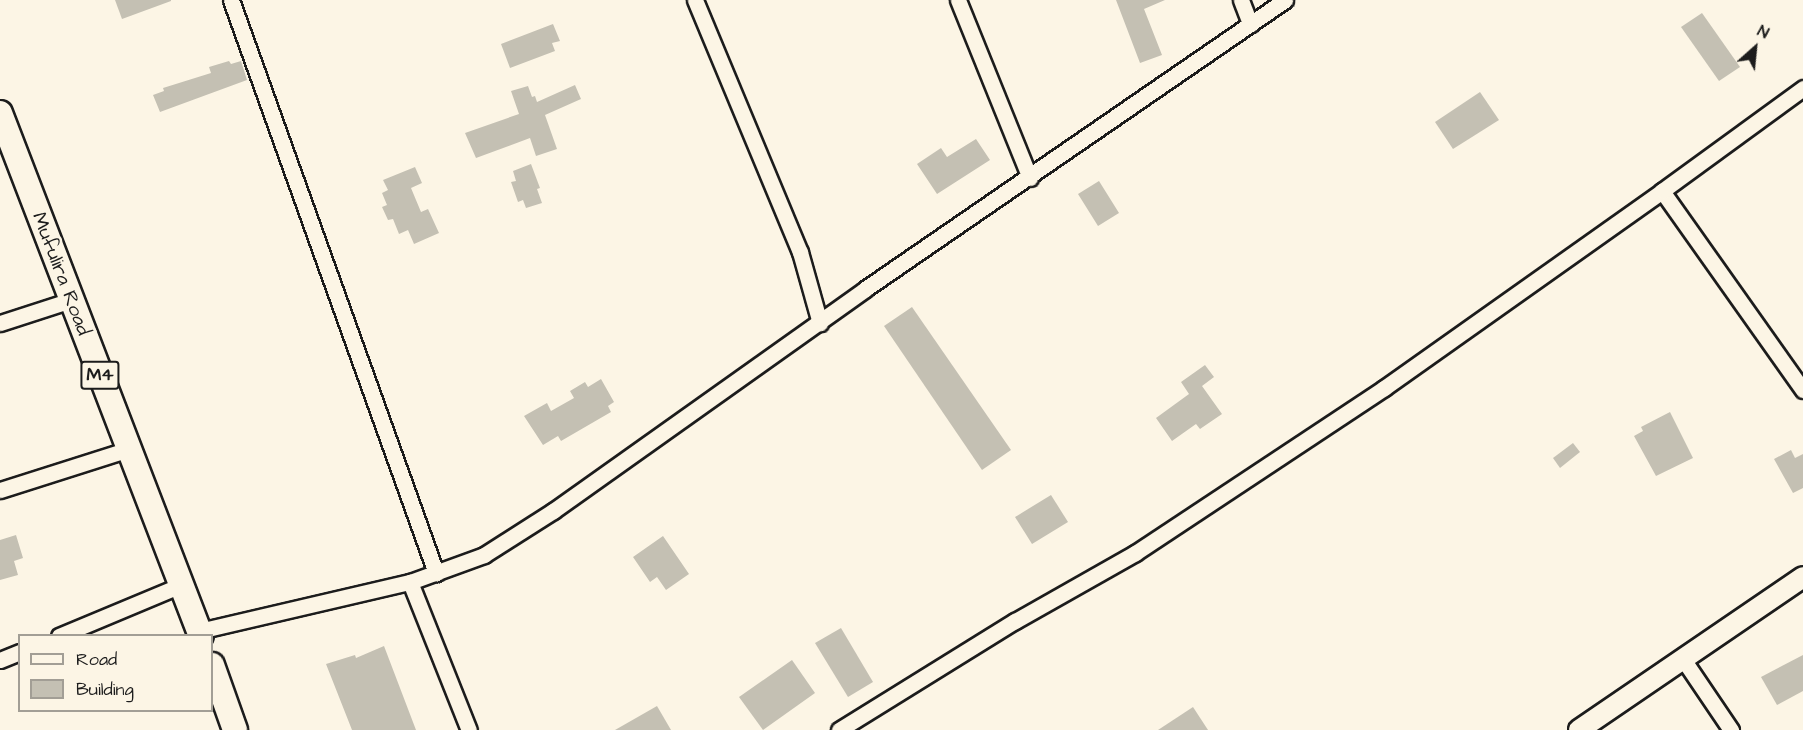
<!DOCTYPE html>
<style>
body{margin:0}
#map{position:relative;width:1803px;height:730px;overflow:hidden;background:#fcf5e5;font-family:"Architects Daughter",sans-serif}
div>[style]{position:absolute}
.building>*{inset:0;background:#c4c0b3}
.roads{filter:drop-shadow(2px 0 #1c1c1c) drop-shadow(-2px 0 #1c1c1c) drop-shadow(0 2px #1c1c1c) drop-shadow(0 -2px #1c1c1c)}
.minor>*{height:15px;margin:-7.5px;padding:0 7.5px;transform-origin:7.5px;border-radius:7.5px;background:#fcf5e5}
.tertiary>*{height:20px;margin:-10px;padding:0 10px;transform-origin:10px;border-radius:10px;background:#fcf5e5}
.primary>*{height:24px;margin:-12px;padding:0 12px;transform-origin:12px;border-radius:12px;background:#fcf5e5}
span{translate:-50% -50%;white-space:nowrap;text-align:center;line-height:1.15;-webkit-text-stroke:5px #fcf5e5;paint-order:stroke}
.shield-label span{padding:2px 4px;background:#fcf5e5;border:2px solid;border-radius:4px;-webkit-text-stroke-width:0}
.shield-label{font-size:18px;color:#1c1c1c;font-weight:700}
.street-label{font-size:20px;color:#1c1c1c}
.legend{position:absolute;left:18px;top:634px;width:195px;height:78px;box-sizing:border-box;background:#fcf5e5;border:2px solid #a29e95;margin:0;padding:8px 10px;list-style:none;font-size:18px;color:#1c1c1c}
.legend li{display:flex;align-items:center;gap:12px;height:30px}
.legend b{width:30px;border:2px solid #a29e95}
.north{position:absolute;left:1725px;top:18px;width:60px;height:60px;-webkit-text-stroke:4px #fcf5e5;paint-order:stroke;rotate:27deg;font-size:16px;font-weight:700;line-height:24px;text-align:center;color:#1c1c1c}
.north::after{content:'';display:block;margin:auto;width:21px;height:27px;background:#1c1c1c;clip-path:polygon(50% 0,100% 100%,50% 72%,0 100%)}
</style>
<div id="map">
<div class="building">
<i style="clip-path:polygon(115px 0,171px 0,171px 1px,122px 19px)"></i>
<i style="clip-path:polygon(1116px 0,1165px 0,1144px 9px,1162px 55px,1140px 63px)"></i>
<i style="clip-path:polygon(1702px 13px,1740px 67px,1719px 81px,1681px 27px)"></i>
<i style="clip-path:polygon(553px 24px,560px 41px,552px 43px,555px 51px,510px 68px,501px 44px)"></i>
<i style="clip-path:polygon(229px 61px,231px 64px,241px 61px,247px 80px,160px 112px,153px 95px,164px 91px,163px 88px,211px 73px,209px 67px)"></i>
<i style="clip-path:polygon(575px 85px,581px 99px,545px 115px,557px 149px,536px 156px,530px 138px,476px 158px,465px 133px,519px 114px,511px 91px,528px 86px,532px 97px,535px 96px,537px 102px)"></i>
<i style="clip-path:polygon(1480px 92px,1499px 120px,1453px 149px,1435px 122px)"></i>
<i style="clip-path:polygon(976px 139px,990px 160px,937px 194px,917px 164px,941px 148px,947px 157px)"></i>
<i style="clip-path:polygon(531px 164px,540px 188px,537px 189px,542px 203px,526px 208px,523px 200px,518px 202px,511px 182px,516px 181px,513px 171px)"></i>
<i style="clip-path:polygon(415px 167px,422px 183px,411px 188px,421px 212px,428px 209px,439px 233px,414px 244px,408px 230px,399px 234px,393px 219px,388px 220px,382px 207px,387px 205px,382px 193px,388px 190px,383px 180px)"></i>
<i style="clip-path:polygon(1099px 181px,1119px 213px,1098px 226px,1078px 194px)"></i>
<i style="clip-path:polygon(912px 307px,1011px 450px,982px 470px,884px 326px)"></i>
<i style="clip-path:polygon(1205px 365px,1214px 377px,1202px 386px,1222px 414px,1200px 429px,1196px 424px,1172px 441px,1156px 418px,1189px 394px,1181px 382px)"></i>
<i style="clip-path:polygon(601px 379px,614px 402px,608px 406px,611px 412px,561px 441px,558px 436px,543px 445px,524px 416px,547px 403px,551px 411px,574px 398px,570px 391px,585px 382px,588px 387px)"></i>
<i style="clip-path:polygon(1670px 412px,1693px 458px,1656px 476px,1634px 436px,1643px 431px,1641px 427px)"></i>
<i style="clip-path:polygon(1573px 443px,1580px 452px,1560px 468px,1553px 458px)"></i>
<i style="clip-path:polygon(1791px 450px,1795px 458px,1803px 454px,1803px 488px,1793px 493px,1774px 459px)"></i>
<i style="clip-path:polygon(1051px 495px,1068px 522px,1032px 544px,1015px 517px)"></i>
<i style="clip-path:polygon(16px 535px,23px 558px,14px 561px,18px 575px,0 580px,0 540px)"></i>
<i style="clip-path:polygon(663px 536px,689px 574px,666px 590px,657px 577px,650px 582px,633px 557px)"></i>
<i style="clip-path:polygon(841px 628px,873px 682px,848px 697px,815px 643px)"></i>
<i style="clip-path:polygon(384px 646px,416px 730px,352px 730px,326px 664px,355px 655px,356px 658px)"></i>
<i style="clip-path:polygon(1803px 655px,1803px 691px,1777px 705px,1761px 677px)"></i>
<i style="clip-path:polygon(792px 660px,815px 693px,763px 730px,739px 697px)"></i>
<i style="clip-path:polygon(657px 706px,671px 730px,615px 730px)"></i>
<i style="clip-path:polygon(1193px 707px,1208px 730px,1158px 730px)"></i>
</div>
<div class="roads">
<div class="minor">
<i style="left:231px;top:0;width:609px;rotate:70.31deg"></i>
<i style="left:695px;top:0;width:273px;rotate:67.4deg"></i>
<i style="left:800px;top:252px;width:74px;rotate:74.3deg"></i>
<i style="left:958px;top:0;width:192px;rotate:68deg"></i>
<i style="left:1241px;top:0;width:26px;rotate:69deg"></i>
<i style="left:1662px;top:191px;width:244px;rotate:54.7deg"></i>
<i style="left:0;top:323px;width:75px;rotate:-17.9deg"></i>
<i style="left:0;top:490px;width:135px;rotate:-17.6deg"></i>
<i style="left:410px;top:582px;width:159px;rotate:68.3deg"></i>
<i style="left:199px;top:631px;width:217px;rotate:-13.1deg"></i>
<i style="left:410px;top:582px;width:79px;rotate:-20deg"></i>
<i style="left:484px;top:555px;width:82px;rotate:-32.5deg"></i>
<i style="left:553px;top:511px;width:383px;rotate:-35.4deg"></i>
<i style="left:865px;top:289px;width:510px;rotate:-34.53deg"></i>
<i style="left:59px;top:636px;width:132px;rotate:-22.7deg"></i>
<i style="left:1683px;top:659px;width:86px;rotate:55.9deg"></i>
<i style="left:0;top:660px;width:22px;rotate:-22deg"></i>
<i style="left:839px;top:730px;width:207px;rotate:-31.8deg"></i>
<i style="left:1015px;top:621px;width:138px;rotate:-29.5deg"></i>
<i style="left:1135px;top:553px;width:299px;rotate:-33.5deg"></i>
<i style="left:1384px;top:388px;width:341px;rotate:-35.3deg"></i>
<i style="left:1662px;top:191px;width:175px;rotate:-36.1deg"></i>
</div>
<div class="tertiary">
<i style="left:1579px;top:730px;width:271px;rotate:-34.3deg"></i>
</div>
<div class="primary">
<i style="left:0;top:113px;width:560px;rotate:68.98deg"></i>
<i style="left:212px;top:665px;width:69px;rotate:70.5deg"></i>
</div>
</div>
<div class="shield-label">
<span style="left:100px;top:375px">M4</span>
</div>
<div class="street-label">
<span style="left:61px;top:274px;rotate:69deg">Mufulira Road</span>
</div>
<ul class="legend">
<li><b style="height:8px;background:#fcf5e5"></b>Road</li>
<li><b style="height:16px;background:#c4c0b3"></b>Building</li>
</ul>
<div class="north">N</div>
</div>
